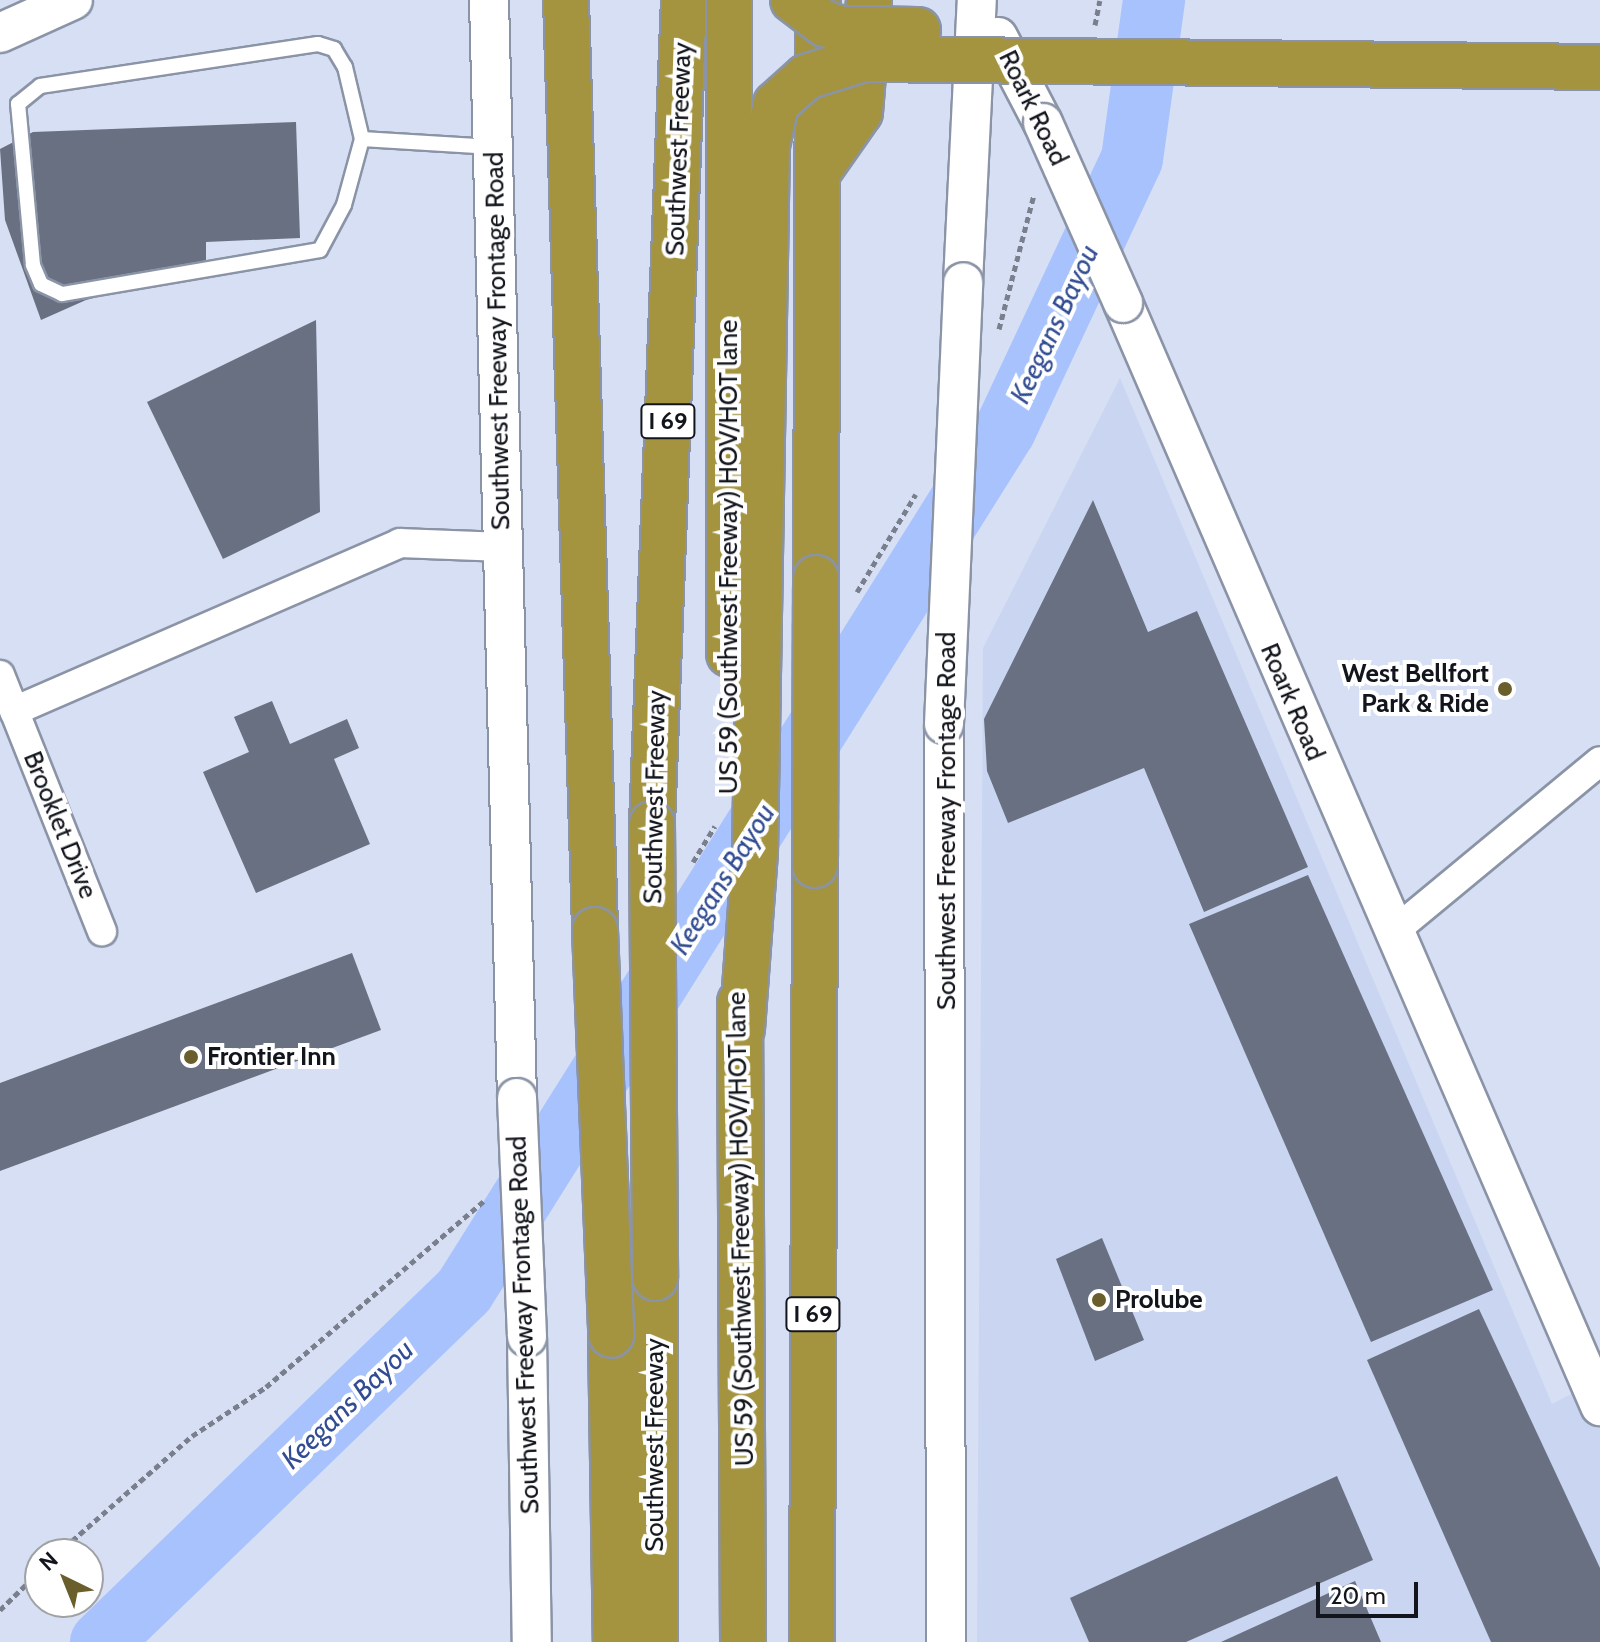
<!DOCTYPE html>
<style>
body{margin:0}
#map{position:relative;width:1600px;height:1642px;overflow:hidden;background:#d6dff3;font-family:Cabin,sans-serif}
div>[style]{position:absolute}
.built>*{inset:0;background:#cad6f1}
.river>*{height:62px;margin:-31px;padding:0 31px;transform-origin:31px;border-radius:31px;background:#a7c2fd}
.building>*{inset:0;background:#687082}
.path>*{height:5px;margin-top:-2.5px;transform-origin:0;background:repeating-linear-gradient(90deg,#797f8d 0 6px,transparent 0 10px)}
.roads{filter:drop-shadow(2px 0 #8b94a7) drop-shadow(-2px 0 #8b94a7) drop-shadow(0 2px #8b94a7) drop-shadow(0 -2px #8b94a7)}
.lane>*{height:14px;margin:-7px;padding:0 7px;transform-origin:7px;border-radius:7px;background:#fff}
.street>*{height:28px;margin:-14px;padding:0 14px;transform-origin:14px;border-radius:14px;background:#fff}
.secondary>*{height:38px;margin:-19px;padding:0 19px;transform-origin:19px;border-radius:19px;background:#fff}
.highway>*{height:44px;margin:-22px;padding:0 22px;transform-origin:22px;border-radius:22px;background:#a4943f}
.bridges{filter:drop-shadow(2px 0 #8b94a7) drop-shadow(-2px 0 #8b94a7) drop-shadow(0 2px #8b94a7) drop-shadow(0 -2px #8b94a7)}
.secondary-bridge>*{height:38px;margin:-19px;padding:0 19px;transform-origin:19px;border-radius:19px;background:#fff}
.highway-bridge>*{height:44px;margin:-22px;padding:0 22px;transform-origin:22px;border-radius:22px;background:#a4943f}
.dots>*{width:22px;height:22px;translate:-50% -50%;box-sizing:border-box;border:4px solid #fff;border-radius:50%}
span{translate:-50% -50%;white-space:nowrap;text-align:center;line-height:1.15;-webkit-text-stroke:8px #fff;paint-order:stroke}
.shield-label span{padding:2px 6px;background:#fff;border:2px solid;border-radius:6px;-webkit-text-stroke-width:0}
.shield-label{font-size:24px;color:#12151c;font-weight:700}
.street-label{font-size:26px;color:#12151c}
.poi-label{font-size:26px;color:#12151c;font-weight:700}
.right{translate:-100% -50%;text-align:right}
.left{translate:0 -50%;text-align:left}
.water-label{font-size:28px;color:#314c92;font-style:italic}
.north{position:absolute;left:24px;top:1538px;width:80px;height:80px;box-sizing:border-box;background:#fff;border:2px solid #a0a1a4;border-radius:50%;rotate:317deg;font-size:22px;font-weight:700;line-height:32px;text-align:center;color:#12151c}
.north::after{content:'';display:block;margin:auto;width:28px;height:36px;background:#6a5f2c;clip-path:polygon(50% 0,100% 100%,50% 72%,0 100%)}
.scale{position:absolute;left:1316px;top:1582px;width:102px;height:36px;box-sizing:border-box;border:4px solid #12151c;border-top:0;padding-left:10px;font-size:24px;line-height:28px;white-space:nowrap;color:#12151c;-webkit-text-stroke:6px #fff;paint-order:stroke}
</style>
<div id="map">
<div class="built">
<i style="clip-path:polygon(1120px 378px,1552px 1404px,1600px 1379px,1600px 1642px,977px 1642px,983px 648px)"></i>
</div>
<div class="river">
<i style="left:101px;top:1642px;width:505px;rotate:-44.04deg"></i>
<i style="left:464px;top:1291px;width:1017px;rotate:-57.86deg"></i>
<i style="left:1005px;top:430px;width:299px;rotate:-64.9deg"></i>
<i style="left:1132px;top:159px;width:161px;rotate:-82.1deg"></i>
</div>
<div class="building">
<i style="clip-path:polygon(296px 122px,300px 238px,206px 242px,206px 268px,86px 300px,41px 320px,5px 220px,0 149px,33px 132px)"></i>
<i style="clip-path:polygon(316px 320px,320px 512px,223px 559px,147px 402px)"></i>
<i style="clip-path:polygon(1093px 500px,1148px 632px,1197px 611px,1308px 867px,1204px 912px,1144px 768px,1008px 823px,987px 771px,984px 719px)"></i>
<i style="clip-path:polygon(272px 701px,290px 744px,347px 719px,359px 748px,334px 759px,370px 844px,256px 893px,203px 772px,249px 752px,234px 717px)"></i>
<i style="clip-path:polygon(1308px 875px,1493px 1290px,1371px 1342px,1189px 924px)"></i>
<i style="clip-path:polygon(352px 953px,381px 1030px,0 1171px,0 1083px)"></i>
<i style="clip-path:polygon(1102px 1238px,1144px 1340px,1095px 1361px,1056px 1259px)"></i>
<i style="clip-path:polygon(1479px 1309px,1600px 1568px,1600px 1642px,1491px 1642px,1367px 1360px)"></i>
<i style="clip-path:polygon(1337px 1476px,1373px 1560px,1186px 1642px,1089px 1642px,1070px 1598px)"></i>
<i style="clip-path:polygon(1355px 1581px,1381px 1642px,1221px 1642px)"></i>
</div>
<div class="path">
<i style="left:1095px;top:25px;width:25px;rotate:-79deg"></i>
<i style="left:999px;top:329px;width:138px;rotate:-75.4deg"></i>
<i style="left:857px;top:592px;width:114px;rotate:-59deg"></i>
<i style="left:693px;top:862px;width:42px;rotate:-58.6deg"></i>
<i style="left:57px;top:1554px;width:179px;rotate:-41.2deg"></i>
<i style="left:192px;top:1436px;width:89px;rotate:-33.5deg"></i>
<i style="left:266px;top:1387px;width:287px;rotate:-40.5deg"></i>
<i style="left:0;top:1610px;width:56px;rotate:-44.3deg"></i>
</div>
<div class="roads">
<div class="lane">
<i style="left:362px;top:139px;width:68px;rotate:105.3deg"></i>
<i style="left:344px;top:205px;width:51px;rotate:118.1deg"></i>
<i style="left:320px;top:250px;width:262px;rotate:170.3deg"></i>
<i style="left:62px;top:294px;width:23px;rotate:-155deg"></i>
<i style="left:41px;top:284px;width:21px;rotate:-113deg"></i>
<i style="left:33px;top:265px;width:162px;rotate:-95.3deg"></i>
<i style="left:18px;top:104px;width:28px;rotate:-39deg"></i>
<i style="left:40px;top:86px;width:281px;rotate:-8.6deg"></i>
<i style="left:318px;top:44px;width:17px;rotate:17deg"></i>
<i style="left:334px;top:49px;width:21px;rotate:59deg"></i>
<i style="left:345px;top:67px;width:74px;rotate:76.7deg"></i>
<i style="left:362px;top:139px;width:131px;rotate:3.5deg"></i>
</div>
<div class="street">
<i style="left:0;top:675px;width:276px;rotate:68.3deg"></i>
<i style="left:14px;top:711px;width:421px;rotate:-23.5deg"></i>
<i style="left:400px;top:543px;width:103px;rotate:2.2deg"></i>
<i style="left:1391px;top:934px;width:271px;rotate:-39.6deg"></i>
</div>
<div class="secondary">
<i style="left:489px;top:0;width:1098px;rotate:88.54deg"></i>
<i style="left:0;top:33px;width:80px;rotate:-24.3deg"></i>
<i style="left:998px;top:37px;width:97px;rotate:62.4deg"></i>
<i style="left:963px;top:282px;width:282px;rotate:-87.2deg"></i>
<i style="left:1123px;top:303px;width:1202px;rotate:66.61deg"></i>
<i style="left:944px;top:724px;width:918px;rotate:89.88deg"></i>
<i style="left:527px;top:1337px;width:305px;rotate:89.1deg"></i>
</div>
<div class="highway">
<i style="left:566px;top:0;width:930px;rotate:88.21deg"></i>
<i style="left:818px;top:172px;width:73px;rotate:-55deg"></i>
<i style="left:860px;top:112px;width:112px;rotate:-85.4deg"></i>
<i style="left:816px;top:578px;width:578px;rotate:-89.8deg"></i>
<i style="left:652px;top:824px;width:825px;rotate:-87.78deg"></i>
<i style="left:655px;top:1278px;width:364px;rotate:90deg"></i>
<i style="left:611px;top:1335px;width:307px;rotate:89.1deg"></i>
<i style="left:812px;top:1642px;width:777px;rotate:-89.78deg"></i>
</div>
</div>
<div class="bridges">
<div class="secondary-bridge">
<i style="left:1043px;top:123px;width:197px;rotate:66deg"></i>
<i style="left:944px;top:724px;width:442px;rotate:-87.5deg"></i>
<i style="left:517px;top:1098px;width:239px;rotate:87.6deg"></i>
</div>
<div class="highway-bridge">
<i style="left:793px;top:0;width:40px;rotate:37deg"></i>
<i style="left:825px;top:24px;width:19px;rotate:16deg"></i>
<i style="left:843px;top:29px;width:75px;rotate:0.8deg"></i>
<i style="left:729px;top:654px;width:654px;rotate:-90deg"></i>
<i style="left:652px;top:824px;width:454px;rotate:89.6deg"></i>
<i style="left:815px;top:865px;width:287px;rotate:-89.8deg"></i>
<i style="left:595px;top:930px;width:405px;rotate:87.7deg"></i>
<i style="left:740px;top:1002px;width:640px;rotate:89.73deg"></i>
<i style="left:742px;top:1029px;width:177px;rotate:-85.8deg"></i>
<i style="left:755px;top:852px;width:706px;rotate:-89.03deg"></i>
<i style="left:767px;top:146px;width:43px;rotate:-77.9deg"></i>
<i style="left:776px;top:104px;width:40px;rotate:-42deg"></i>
<i style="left:806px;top:77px;width:60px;rotate:-17.5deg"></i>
<i style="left:863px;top:59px;width:737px;rotate:0.62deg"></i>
</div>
</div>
<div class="dots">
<i style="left:1505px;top:689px;background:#6a5f2c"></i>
<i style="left:191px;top:1057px;background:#6a5f2c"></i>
<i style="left:1099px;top:1300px;background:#6a5f2c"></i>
</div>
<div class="shield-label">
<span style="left:668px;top:421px">I 69</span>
<span style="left:813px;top:1314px">I 69</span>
</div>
<div class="street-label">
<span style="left:1033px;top:108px;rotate:64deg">Roark Road</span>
<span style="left:679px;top:149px;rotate:-88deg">Southwest Freeway</span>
<span style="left:498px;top:341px;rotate:-91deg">Southwest Freeway Frontage Road</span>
<span style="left:729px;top:557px;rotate:-90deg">US 59 (Southwest Freeway) HOV/HOT lane</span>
<span style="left:1292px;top:702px;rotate:67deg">Roark Road</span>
<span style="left:655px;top:797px;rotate:-89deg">Southwest Freeway</span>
<span style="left:947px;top:821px;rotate:-90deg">Southwest Freeway Frontage Road</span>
<span style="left:60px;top:825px;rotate:68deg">Brooklet Drive</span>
<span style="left:741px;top:1229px;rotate:-91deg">US 59 (Southwest Freeway) HOV/HOT lane</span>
<span style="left:524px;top:1325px;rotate:-92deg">Southwest Freeway Frontage Road</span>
<span style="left:655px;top:1445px;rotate:-90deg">Southwest Freeway</span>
</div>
<div class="poi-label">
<span class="right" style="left:1489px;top:689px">West Bellfort<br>Park &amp; Ride</span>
<span class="left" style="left:207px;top:1057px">Frontier Inn</span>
<span class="left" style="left:1115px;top:1300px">Prolube</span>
</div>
<div class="water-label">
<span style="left:1054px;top:324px;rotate:-65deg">Keegans Bayou</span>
<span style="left:722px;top:879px;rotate:-58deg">Keegans Bayou</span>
<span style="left:347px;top:1404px;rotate:-44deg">Keegans Bayou</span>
</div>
<div class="north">N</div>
<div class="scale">20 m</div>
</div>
